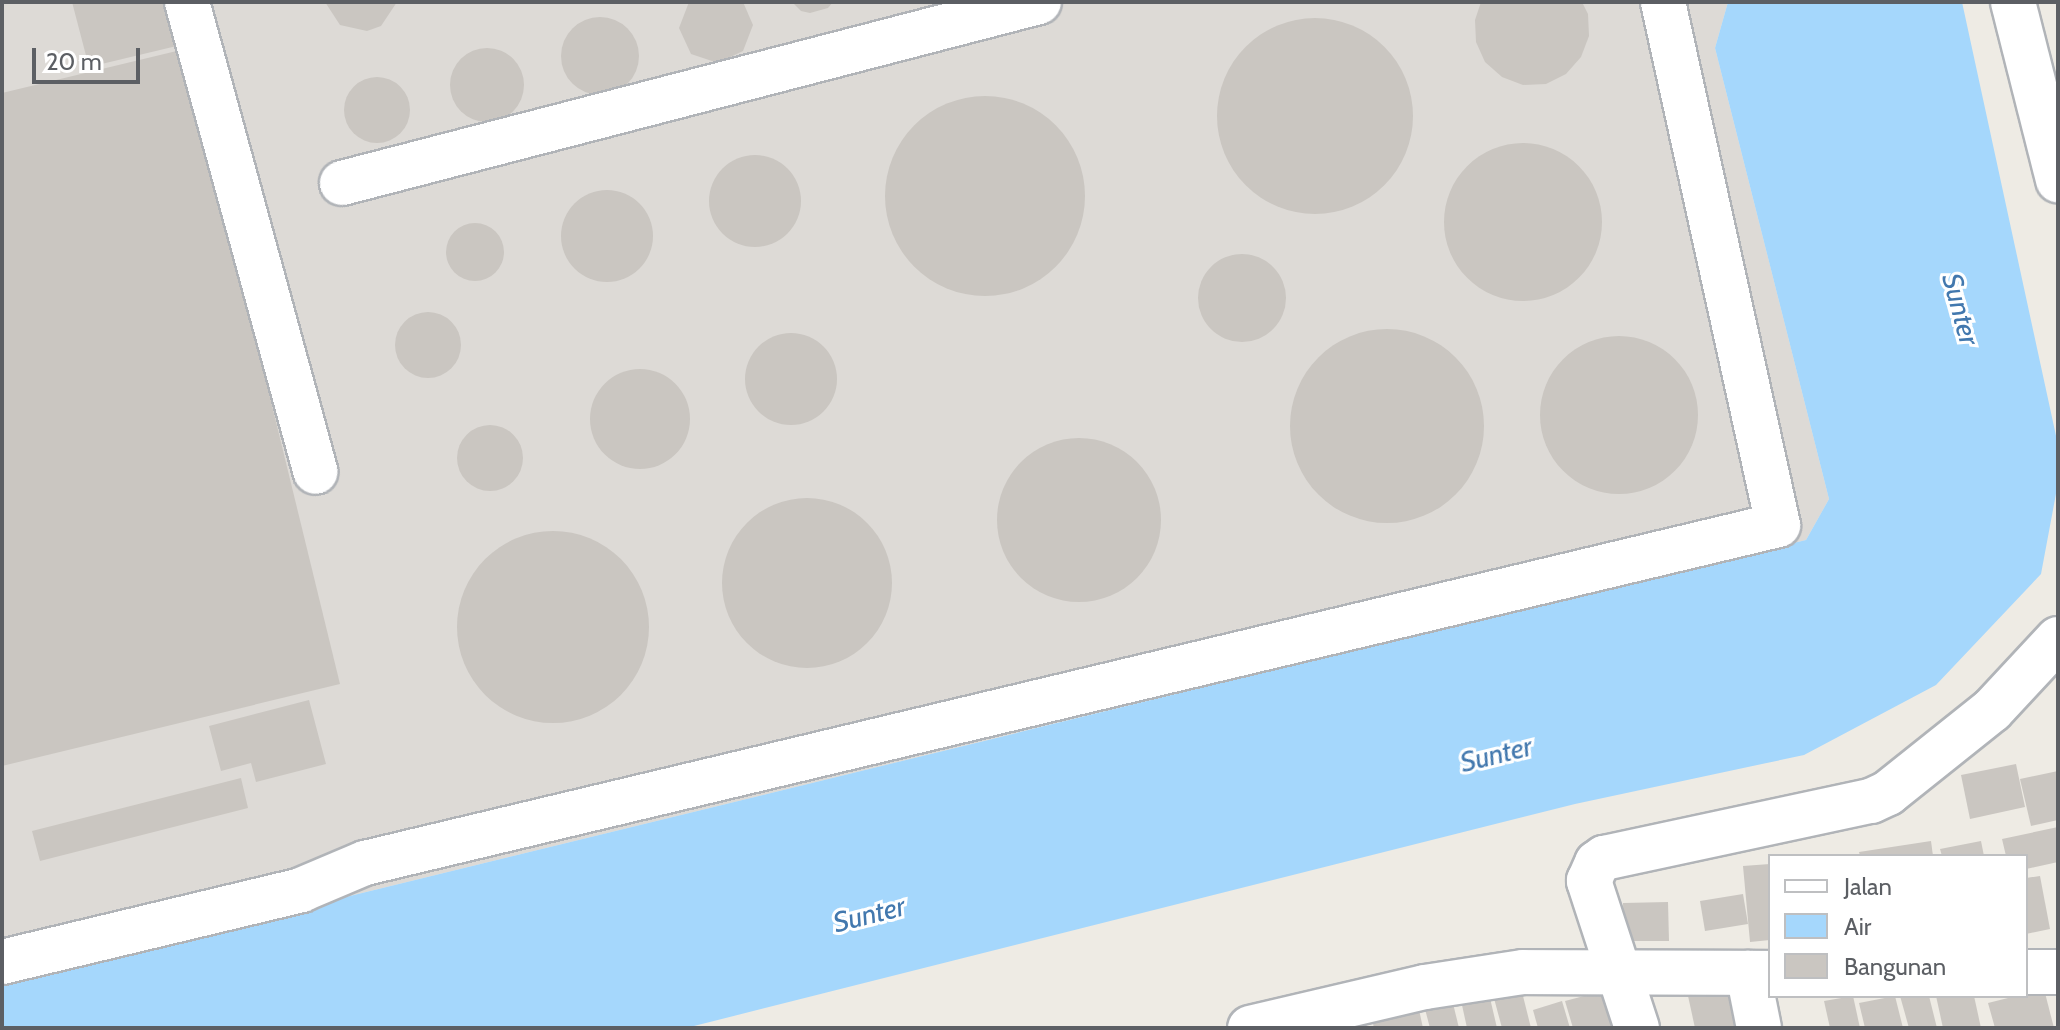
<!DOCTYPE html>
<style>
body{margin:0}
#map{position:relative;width:2060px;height:1030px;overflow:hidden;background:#eeebe4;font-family:Cabin,sans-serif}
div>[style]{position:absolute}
.industrial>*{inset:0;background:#dddad6}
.water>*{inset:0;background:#a5d7fc}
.building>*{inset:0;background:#cac6c1}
.round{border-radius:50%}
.roads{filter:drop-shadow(2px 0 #b1b4b8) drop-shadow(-2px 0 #b1b4b8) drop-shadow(0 2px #b1b4b8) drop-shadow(0 -2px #b1b4b8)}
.minor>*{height:44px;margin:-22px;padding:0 22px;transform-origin:22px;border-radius:22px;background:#fff}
span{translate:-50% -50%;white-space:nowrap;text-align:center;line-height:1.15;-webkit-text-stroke:6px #fff;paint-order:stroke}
.water-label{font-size:28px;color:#4278ae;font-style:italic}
.frame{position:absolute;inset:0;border:4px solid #5c5f64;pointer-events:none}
.legend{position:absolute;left:1768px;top:854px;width:260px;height:144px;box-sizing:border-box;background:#fff;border:2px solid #bebfc1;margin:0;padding:10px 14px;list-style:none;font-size:24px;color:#5c5f64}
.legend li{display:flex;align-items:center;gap:16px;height:40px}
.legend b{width:40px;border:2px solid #bebfc1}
.scale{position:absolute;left:32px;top:48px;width:108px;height:36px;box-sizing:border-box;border:4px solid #5c5f64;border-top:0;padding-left:10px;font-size:24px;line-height:28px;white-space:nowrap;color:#5c5f64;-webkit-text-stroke:6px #fff;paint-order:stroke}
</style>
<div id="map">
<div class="industrial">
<i style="clip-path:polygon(2px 2px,1728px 2px,1715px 48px,1829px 499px,1806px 540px,2px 981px)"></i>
</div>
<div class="water">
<i style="clip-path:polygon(1728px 2px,1962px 2px,2058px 445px,2058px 483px,2041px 574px,1936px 685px,1804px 755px,1575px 804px,686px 1028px,2px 1028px,2px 981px,1806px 540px,1829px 499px,1715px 48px)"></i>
</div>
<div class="building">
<i style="clip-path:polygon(72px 2px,174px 2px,185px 44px,89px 67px)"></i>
<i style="clip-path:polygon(325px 2px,397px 2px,381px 26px,367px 31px,340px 25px)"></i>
<i style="clip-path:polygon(689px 2px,743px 2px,753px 25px,743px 51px,718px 63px,691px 54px,679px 28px)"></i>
<i style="clip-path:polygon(792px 2px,833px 2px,828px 8px,810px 13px,801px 11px)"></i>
<i style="clip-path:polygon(1481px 2px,1582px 2px,1588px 14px,1589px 36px,1581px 57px,1566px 74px,1546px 84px,1523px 85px,1502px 77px,1485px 62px,1476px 42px,1475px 20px)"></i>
<i class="round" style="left:561px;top:17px;width:78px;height:78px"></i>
<i class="round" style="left:1217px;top:18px;width:196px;height:196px"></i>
<i class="round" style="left:450px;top:48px;width:74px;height:74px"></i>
<i style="clip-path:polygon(185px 49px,340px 684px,2px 766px,2px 93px)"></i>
<i class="round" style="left:344px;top:77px;width:66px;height:66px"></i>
<i class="round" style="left:885px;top:96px;width:200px;height:200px"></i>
<i class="round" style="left:1444px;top:143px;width:158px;height:158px"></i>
<i class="round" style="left:709px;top:155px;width:92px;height:92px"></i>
<i class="round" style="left:561px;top:190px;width:92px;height:92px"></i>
<i class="round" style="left:446px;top:223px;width:58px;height:58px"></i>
<i class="round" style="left:1198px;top:254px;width:88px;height:88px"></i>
<i class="round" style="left:395px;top:312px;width:66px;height:66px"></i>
<i class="round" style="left:1290px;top:329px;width:194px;height:194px"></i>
<i class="round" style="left:745px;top:333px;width:92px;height:92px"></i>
<i class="round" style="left:1540px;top:336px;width:158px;height:158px"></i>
<i class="round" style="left:590px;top:369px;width:100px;height:100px"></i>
<i class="round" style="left:457px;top:425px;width:66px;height:66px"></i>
<i class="round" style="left:997px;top:438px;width:164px;height:164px"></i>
<i class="round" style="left:722px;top:498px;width:170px;height:170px"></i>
<i class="round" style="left:457px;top:531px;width:192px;height:192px"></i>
<i style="clip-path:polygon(309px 700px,326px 764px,256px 782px,251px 763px,221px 771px,209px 726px)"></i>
<i style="clip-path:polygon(2016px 764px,2025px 807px,1970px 819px,1961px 775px)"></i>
<i style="clip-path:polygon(2058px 771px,2058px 820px,2031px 826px,2020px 779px)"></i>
<i style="clip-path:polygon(241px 778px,248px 808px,40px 861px,32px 831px)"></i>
<i style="clip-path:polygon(2058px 827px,2058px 862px,2026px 869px,2026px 856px,2006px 856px,2002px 839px)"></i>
<i style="clip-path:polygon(1931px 841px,1933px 856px,1860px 856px,1859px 852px)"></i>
<i style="clip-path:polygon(1981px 841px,1984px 856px,1942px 856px,1940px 849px)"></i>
<i style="clip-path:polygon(1770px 864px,1770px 940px,1750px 942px,1743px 866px)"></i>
<i style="clip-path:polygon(2040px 876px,2050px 929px,2026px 934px,2026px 878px)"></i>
<i style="clip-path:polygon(1743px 894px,1748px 924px,1705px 931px,1700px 901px)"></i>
<i style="clip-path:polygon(1668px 902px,1669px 941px,1624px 941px,1623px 903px)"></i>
<i style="clip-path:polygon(1520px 984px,1531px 1028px,1502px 1028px,1492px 991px)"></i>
<i style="clip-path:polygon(1732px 986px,1742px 1028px,1695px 1028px,1688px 996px)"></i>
<i style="clip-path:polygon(1449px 987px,1459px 1028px,1430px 1028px,1421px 994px)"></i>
<i style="clip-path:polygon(2044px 989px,2054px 1028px,1995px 1028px,1988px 1003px)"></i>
<i style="clip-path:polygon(1603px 991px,1614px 1028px,1573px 1028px,1565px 1001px)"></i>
<i style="clip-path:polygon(1416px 996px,1423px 1028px,1374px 1028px,1369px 1007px)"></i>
<i style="clip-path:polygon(1853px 996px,1860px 1028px,1830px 1028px,1824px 1001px)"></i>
<i style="clip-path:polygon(1895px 996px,1903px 1028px,1865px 1028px,1859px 1003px)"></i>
<i style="clip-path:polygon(1900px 996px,1929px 996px,1937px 1028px,1909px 1028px)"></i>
<i style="clip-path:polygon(1936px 996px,1974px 996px,1981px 1028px,1943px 1028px)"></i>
<i style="clip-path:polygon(1490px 998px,1497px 1028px,1467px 1028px,1462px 1005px)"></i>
<i style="clip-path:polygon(1562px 1001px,1570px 1028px,1538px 1028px,1533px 1010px)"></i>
</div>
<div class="roads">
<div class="minor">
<i style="left:187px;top:2px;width:487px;rotate:74.7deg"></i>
<i style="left:2013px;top:2px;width:184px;rotate:75.8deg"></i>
<i style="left:342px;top:183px;width:720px;rotate:-14.56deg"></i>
<i style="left:2px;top:962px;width:308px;rotate:-13.5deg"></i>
<i style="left:301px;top:890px;width:69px;rotate:-22.9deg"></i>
<i style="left:365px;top:863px;width:1453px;rotate:-13.45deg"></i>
<i style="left:1778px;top:525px;width:535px;rotate:-102.4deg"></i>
<i style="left:2026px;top:972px;width:32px"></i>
<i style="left:1748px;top:973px;width:56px;rotate:78.7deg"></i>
<i style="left:1250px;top:1028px;width:180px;rotate:-13.2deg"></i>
<i style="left:1425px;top:987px;width:99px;rotate:-8.7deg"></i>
<i style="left:1523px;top:972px;width:247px;rotate:0.2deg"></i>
<i style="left:1637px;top:1028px;width:155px;rotate:-108.1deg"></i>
<i style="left:1589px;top:881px;width:20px;rotate:-66deg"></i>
<i style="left:1597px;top:863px;width:9px;rotate:-36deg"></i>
<i style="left:1604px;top:858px;width:273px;rotate:-12.1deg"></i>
<i style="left:1871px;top:801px;width:19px;rotate:-25deg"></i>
<i style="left:1888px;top:793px;width:133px;rotate:-38.6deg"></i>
<i style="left:1992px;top:710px;width:97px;rotate:-47.1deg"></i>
</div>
</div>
<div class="water-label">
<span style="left:1961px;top:309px;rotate:75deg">Sunter</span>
<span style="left:1496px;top:754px;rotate:-14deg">Sunter</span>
<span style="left:869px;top:914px;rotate:-14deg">Sunter</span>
</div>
<div class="frame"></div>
<ul class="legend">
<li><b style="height:10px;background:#fff"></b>Jalan</li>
<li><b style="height:22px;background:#a5d7fc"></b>Air</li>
<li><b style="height:22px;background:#cac6c1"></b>Bangunan</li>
</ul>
<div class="scale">20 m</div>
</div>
